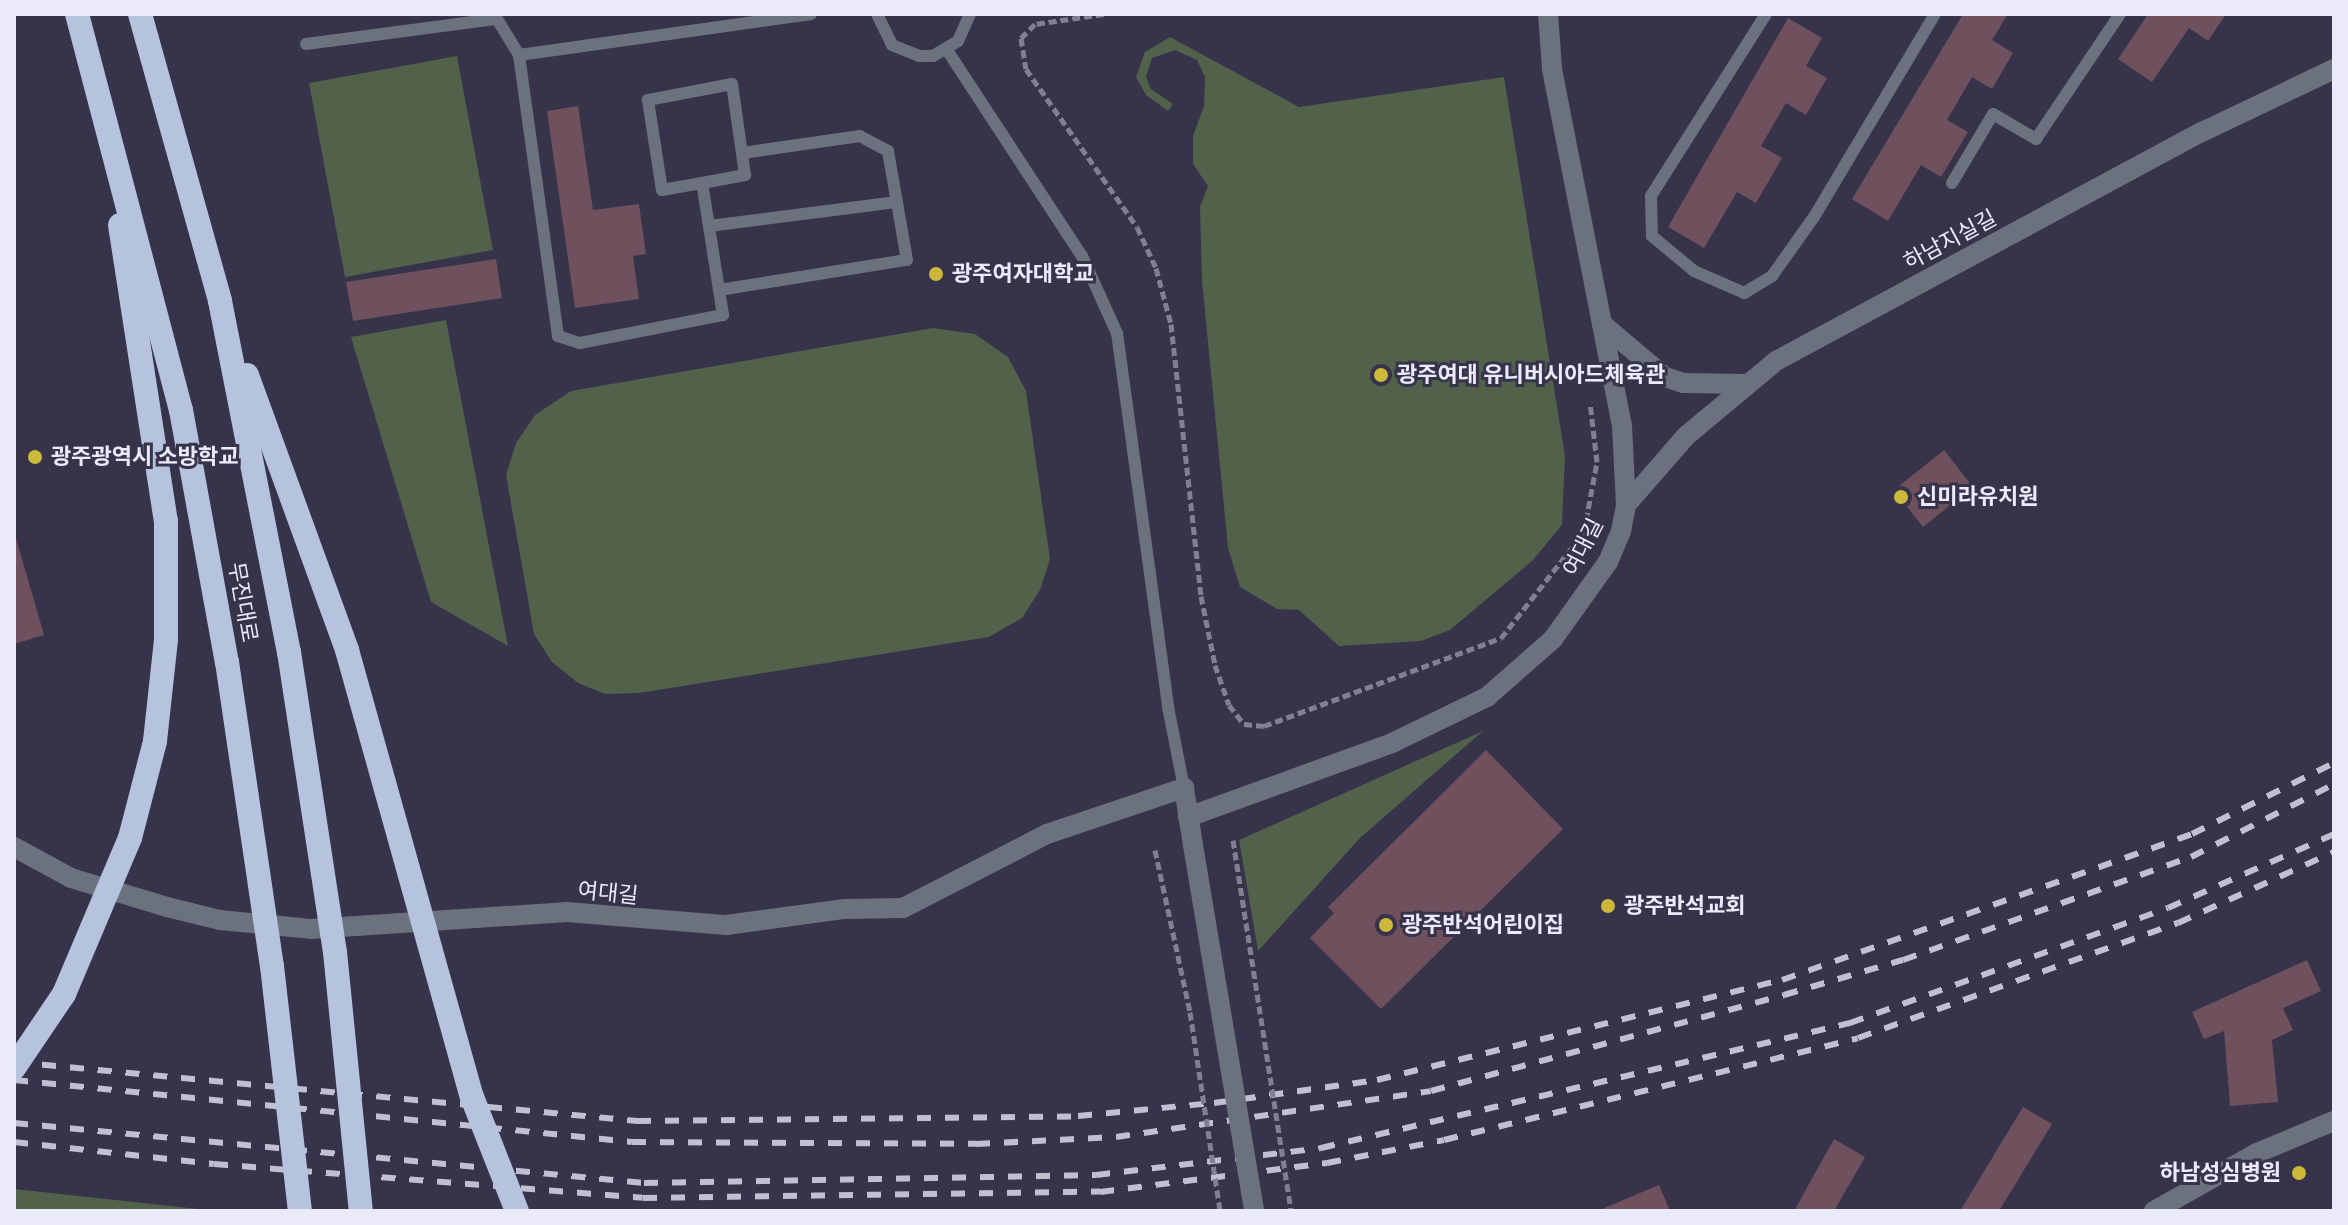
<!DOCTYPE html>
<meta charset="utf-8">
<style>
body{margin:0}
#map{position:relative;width:2348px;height:1225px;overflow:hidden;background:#36334b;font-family:"Fira Sans","Noto Sans KR",sans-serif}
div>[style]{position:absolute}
.green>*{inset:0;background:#51614a}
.building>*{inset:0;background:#6e515c}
.path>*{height:5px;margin-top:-2.5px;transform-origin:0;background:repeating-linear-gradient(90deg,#817f93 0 8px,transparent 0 12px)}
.lane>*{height:12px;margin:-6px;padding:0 6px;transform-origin:6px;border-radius:6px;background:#6c727d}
.street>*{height:20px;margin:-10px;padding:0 10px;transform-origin:10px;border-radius:10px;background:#6c727d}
.highway>*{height:24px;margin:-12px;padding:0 12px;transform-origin:12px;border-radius:12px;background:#b6c3df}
.rail>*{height:6px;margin-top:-3px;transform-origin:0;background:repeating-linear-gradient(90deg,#c1c0d1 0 14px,transparent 0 28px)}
.path-bridge>*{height:5px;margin-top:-2.5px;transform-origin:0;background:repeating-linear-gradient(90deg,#817f93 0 8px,transparent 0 12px)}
.street-bridge>*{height:20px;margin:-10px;padding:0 10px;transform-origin:10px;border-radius:10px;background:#6c727d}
.highway-bridge>*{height:24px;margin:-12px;padding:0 12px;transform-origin:12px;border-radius:12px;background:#b6c3df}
.dots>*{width:22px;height:22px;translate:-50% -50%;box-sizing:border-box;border:4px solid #36334b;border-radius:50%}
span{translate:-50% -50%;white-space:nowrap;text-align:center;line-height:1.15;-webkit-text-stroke:6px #36334b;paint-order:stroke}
.street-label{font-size:22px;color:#ebeaf9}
.poi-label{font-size:22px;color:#ebeaf9;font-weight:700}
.left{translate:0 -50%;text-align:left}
.right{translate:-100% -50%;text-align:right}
.frame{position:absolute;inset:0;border:16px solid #ebeaf9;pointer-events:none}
</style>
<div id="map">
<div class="green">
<i style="clip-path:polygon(1170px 37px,1299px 107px,1504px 77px,1565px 456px,1562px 525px,1533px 560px,1450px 630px,1421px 641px,1339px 646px,1299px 610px,1277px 609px,1240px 587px,1228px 548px,1202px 281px,1200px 207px,1208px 186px,1193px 164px,1193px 136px,1204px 106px,1205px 77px,1197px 60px,1175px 50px,1152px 58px,1146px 77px,1151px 89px,1173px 104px,1168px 111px,1146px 95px,1136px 77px,1145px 52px)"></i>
<i style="clip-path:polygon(457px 56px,493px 250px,345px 277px,309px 83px)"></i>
<i style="clip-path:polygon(446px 320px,508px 646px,431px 602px,351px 337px)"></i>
<i style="clip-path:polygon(933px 328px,975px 334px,1008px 357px,1026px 391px,1050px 559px,1040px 590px,1022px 618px,989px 637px,639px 693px,605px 694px,578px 683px,552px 662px,534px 634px,506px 475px,516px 443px,535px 415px,571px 391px)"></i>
<i style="clip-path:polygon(1483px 731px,1360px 838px,1258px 951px,1239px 840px)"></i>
<i style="clip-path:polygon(14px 1189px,217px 1211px,14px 1211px)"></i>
</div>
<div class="building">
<i style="clip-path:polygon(1963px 14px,2008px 14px,1992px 40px,2013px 53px,1992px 89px,1972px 77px,1947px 120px,1968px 132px,1941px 177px,1921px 165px,1888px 221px,1852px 199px)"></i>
<i style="clip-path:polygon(2148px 14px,2226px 14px,2208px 41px,2189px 28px,2152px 82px,2118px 59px)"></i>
<i style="clip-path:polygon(1788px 18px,1822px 38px,1806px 66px,1827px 78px,1806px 115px,1786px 103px,1761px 146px,1782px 158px,1756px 203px,1737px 192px,1704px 248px,1668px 227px)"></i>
<i style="clip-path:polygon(578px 106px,593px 210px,639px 204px,646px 254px,633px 256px,639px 299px,575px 308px,547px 111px)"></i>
<i style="clip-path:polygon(496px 259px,502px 298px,353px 321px,346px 282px)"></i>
<i style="clip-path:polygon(1944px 450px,1973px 487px,1923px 527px,1894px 490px)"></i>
<i style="clip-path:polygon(15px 535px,44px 635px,14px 644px,14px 536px)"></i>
<i style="clip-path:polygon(1486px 750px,1563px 829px,1381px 1009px,1310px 938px,1334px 913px,1328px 907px)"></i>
<i style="clip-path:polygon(2307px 960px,2321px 991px,2283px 1008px,2293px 1030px,2272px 1040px,2278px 1102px,2230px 1106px,2224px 1031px,2204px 1039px,2192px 1012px)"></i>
<i style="clip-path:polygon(2023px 1107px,2052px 1124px,1999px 1211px,1960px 1211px)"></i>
<i style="clip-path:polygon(1834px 1139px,1865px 1157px,1834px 1211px,1794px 1211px)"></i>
<i style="clip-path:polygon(1659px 1185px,1670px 1211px,1597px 1211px)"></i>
</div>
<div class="path">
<i style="left:1104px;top:14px;width:70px;rotate:171.8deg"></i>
<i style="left:1035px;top:24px;width:20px;rotate:135deg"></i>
<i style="left:1021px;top:38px;width:31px;rotate:81deg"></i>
<i style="left:1026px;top:69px;width:193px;rotate:54.9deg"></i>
<i style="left:1137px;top:227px;width:45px;rotate:65.1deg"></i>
<i style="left:1156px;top:268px;width:58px;rotate:75deg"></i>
<i style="left:1171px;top:324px;width:274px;rotate:83.7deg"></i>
<i style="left:1201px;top:596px;width:70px;rotate:78.5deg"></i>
<i style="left:1215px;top:665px;width:42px;rotate:70.7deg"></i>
<i style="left:1229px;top:705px;width:24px;rotate:52deg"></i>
<i style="left:1244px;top:724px;width:20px;rotate:6deg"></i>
<i style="left:1264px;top:726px;width:253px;rotate:-20.4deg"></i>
<i style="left:1501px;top:638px;width:135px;rotate:-51.9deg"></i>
<i style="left:1584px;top:532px;width:71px;rotate:-79.5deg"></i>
<i style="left:1597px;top:462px;width:60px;rotate:-96.7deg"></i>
</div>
<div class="lane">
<i style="left:494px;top:14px;width:48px;rotate:58.6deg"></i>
<i style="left:519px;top:55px;width:284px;rotate:82.1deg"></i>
<i style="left:558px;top:336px;width:23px;rotate:18deg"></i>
<i style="left:580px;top:343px;width:146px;rotate:-11.1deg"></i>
<i style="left:723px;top:315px;width:134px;rotate:-99deg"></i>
<i style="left:702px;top:183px;width:44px;rotate:-10.5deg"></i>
<i style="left:745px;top:175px;width:92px;rotate:-98.1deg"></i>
<i style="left:732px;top:84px;width:86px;rotate:169.2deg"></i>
<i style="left:648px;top:100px;width:91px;rotate:81.2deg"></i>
<i style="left:662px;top:190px;width:41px;rotate:-9.9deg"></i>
<i style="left:877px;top:14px;width:34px;rotate:64deg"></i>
<i style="left:892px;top:45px;width:29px;rotate:22deg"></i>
<i style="left:919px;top:56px;width:14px"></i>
<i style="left:933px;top:56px;width:29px;rotate:-31deg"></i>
<i style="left:958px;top:41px;width:30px;rotate:-66deg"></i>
<i style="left:1766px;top:14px;width:215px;rotate:122.3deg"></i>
<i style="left:1651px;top:196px;width:40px;rotate:88.6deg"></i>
<i style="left:1652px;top:236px;width:55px;rotate:39.8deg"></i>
<i style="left:1694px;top:271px;width:55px;rotate:23.7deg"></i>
<i style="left:1744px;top:293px;width:33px;rotate:-31deg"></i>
<i style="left:1772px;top:276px;width:72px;rotate:-54.6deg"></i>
<i style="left:1814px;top:217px;width:236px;rotate:-59.2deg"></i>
<i style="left:306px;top:44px;width:191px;rotate:-7.5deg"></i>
<i style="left:947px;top:50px;width:246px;rotate:56.8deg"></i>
<i style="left:1082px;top:256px;width:85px;rotate:65.6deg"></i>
<i style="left:1117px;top:333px;width:377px;rotate:82.2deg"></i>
<i style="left:1168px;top:707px;width:83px;rotate:78.8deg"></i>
<i style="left:519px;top:55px;width:295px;rotate:-8deg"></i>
<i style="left:1952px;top:183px;width:80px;rotate:-59.3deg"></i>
<i style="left:1993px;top:114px;width:50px;rotate:30.2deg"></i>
<i style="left:2036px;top:139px;width:151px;rotate:-56.1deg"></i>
<i style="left:709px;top:226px;width:189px;rotate:-7.3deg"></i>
<i style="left:719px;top:290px;width:190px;rotate:-9.1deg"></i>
<i style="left:907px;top:260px;width:111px;rotate:-99.9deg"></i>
<i style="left:888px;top:151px;width:32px;rotate:-152deg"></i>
<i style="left:860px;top:136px;width:119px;rotate:171.8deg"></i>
</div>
<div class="street">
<i style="left:1602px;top:324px;width:82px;rotate:40.1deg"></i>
<i style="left:1665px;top:377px;width:19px;rotate:18deg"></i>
<i style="left:1683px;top:383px;width:63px;rotate:0.9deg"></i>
<i style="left:1626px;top:505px;width:91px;rotate:-49deg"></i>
<i style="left:1686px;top:436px;width:117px;rotate:-39.8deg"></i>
<i style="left:1776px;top:361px;width:484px;rotate:-28.3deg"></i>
<i style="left:2202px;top:132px;width:146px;rotate:-25.5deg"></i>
<i style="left:1188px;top:817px;width:217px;rotate:-19.9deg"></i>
<i style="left:1392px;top:743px;width:106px;rotate:-25.8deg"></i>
<i style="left:1487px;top:697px;width:88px;rotate:-41.3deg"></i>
<i style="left:1553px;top:639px;width:95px;rotate:-54.5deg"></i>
<i style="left:1608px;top:562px;width:34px;rotate:-67deg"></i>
<i style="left:1621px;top:531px;width:26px;rotate:-79deg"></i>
<i style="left:1626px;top:505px;width:79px;rotate:-92.9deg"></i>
<i style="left:1622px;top:426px;width:365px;rotate:-101.1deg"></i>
<i style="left:1552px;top:68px;width:54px;rotate:-94.2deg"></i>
<i style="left:14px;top:847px;width:65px;rotate:28.5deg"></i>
<i style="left:71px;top:878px;width:100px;rotate:16.8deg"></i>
<i style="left:167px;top:907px;width:55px;rotate:13.8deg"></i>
<i style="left:220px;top:920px;width:91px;rotate:5.6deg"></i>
<i style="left:311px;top:929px;width:257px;rotate:-3.8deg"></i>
<i style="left:567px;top:912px;width:160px;rotate:4.7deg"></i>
<i style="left:726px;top:925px;width:120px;rotate:-7.7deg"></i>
<i style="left:845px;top:909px;width:58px;rotate:-1deg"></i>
<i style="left:903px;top:908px;width:162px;rotate:-27.2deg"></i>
<i style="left:1047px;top:834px;width:145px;rotate:-18.6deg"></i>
<i style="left:1184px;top:788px;width:58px;rotate:81deg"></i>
<i style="left:2154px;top:1211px;width:118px;rotate:-29.4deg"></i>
<i style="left:2257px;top:1153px;width:83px;rotate:-22.6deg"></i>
</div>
<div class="highway">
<i style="left:77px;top:14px;width:409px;rotate:75.3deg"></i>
<i style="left:181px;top:410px;width:256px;rotate:79.7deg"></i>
<i style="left:140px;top:14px;width:298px;rotate:74.4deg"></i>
<i style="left:220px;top:301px;width:358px;rotate:78.9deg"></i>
<i style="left:120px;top:225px;width:300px;rotate:81.2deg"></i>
<i style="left:166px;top:521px;width:119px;rotate:90deg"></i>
<i style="left:247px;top:375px;width:293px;rotate:70deg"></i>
</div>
<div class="rail">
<i style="left:14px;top:1062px;width:626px;rotate:5.41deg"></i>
<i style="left:637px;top:1121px;width:441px;rotate:-0.6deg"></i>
<i style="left:1078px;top:1116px;width:137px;rotate:-5.5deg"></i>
<i style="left:1214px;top:1103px;width:165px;rotate:-8deg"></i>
<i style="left:1377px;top:1080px;width:417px;rotate:-13.9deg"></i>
<i style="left:1782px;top:980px;width:435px;rotate:-19.6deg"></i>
<i style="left:2192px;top:834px;width:159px;rotate:-26.6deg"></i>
<i style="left:14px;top:1080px;width:621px;rotate:5.73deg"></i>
<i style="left:632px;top:1142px;width:344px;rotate:0.3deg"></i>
<i style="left:976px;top:1144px;width:140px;rotate:-2.9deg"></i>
<i style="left:1116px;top:1137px;width:318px;rotate:-8.3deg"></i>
<i style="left:1431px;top:1091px;width:366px;rotate:-15.2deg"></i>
<i style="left:1784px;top:995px;width:124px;rotate:-16.4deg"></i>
<i style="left:1903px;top:960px;width:306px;rotate:-19.7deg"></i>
<i style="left:2191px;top:857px;width:161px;rotate:-27deg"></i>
<i style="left:14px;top:1123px;width:633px;rotate:5.44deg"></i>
<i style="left:644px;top:1183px;width:452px;rotate:-1deg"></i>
<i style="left:1096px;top:1175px;width:227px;rotate:-6.8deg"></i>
<i style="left:1321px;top:1148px;width:544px;rotate:-13.29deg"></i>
<i style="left:1850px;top:1023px;width:338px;rotate:-19.9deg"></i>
<i style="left:2168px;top:908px;width:182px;rotate:-24deg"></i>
<i style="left:14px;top:1142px;width:201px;rotate:6.3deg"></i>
<i style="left:214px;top:1164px;width:430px;rotate:4.5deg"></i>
<i style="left:643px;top:1198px;width:457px;rotate:-0.8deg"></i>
<i style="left:1100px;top:1192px;width:229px;rotate:-7.3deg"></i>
<i style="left:1327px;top:1163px;width:119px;rotate:-11.1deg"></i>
<i style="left:1444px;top:1140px;width:426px;rotate:-13.8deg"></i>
<i style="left:1858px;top:1038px;width:340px;rotate:-19.8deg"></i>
<i style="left:2178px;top:923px;width:171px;rotate:-24.5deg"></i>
</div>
<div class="path-bridge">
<i style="left:1233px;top:840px;width:376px;rotate:81.1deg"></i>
<i style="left:1155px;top:850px;width:166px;rotate:77.8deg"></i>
<i style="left:1190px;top:1012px;width:201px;rotate:81.4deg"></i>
</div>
<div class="street-bridge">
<i style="left:1193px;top:845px;width:371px;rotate:80.5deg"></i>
</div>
<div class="highway-bridge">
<i style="left:347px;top:650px;width:464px;rotate:74.4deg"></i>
<i style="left:472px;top:1097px;width:123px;rotate:68.5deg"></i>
<i style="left:289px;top:652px;width:304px;rotate:81.3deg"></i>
<i style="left:335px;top:952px;width:260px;rotate:84.3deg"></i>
<i style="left:227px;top:662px;width:307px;rotate:81.6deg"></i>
<i style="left:272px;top:966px;width:247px;rotate:83.5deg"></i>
<i style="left:14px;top:1068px;width:89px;rotate:-56deg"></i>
<i style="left:64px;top:994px;width:169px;rotate:-67.1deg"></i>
<i style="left:130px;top:838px;width:100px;rotate:-75.5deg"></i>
<i style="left:155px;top:741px;width:102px;rotate:-83.8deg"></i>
</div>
<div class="dots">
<i style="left:936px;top:274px;background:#ccb939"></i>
<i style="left:1381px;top:375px;background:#ccb939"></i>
<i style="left:35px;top:457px;background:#ccb939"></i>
<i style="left:1901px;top:497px;background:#ccb939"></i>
<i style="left:1608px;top:906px;background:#ccb939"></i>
<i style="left:1386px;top:925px;background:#ccb939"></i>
<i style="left:2299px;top:1173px;background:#ccb939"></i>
</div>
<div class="street-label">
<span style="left:1950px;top:240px;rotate:-28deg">하남지실길</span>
<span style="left:1583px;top:547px;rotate:-63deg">여대길</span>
<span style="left:243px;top:602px;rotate:80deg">무진대로</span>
<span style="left:608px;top:893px;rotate:6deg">여대길</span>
</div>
<div class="poi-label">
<span class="left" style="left:952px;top:274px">광주여자대학교</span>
<span class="left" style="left:1397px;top:375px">광주여대 유니버시아드체육관</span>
<span class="left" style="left:51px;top:457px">광주광역시 소방학교</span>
<span class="left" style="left:1917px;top:497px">신미라유치원</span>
<span class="left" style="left:1624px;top:906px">광주반석교회</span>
<span class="left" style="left:1402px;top:925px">광주반석어린이집</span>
<span class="right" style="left:2281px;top:1173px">하남성심병원</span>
</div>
<div class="frame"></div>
</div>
